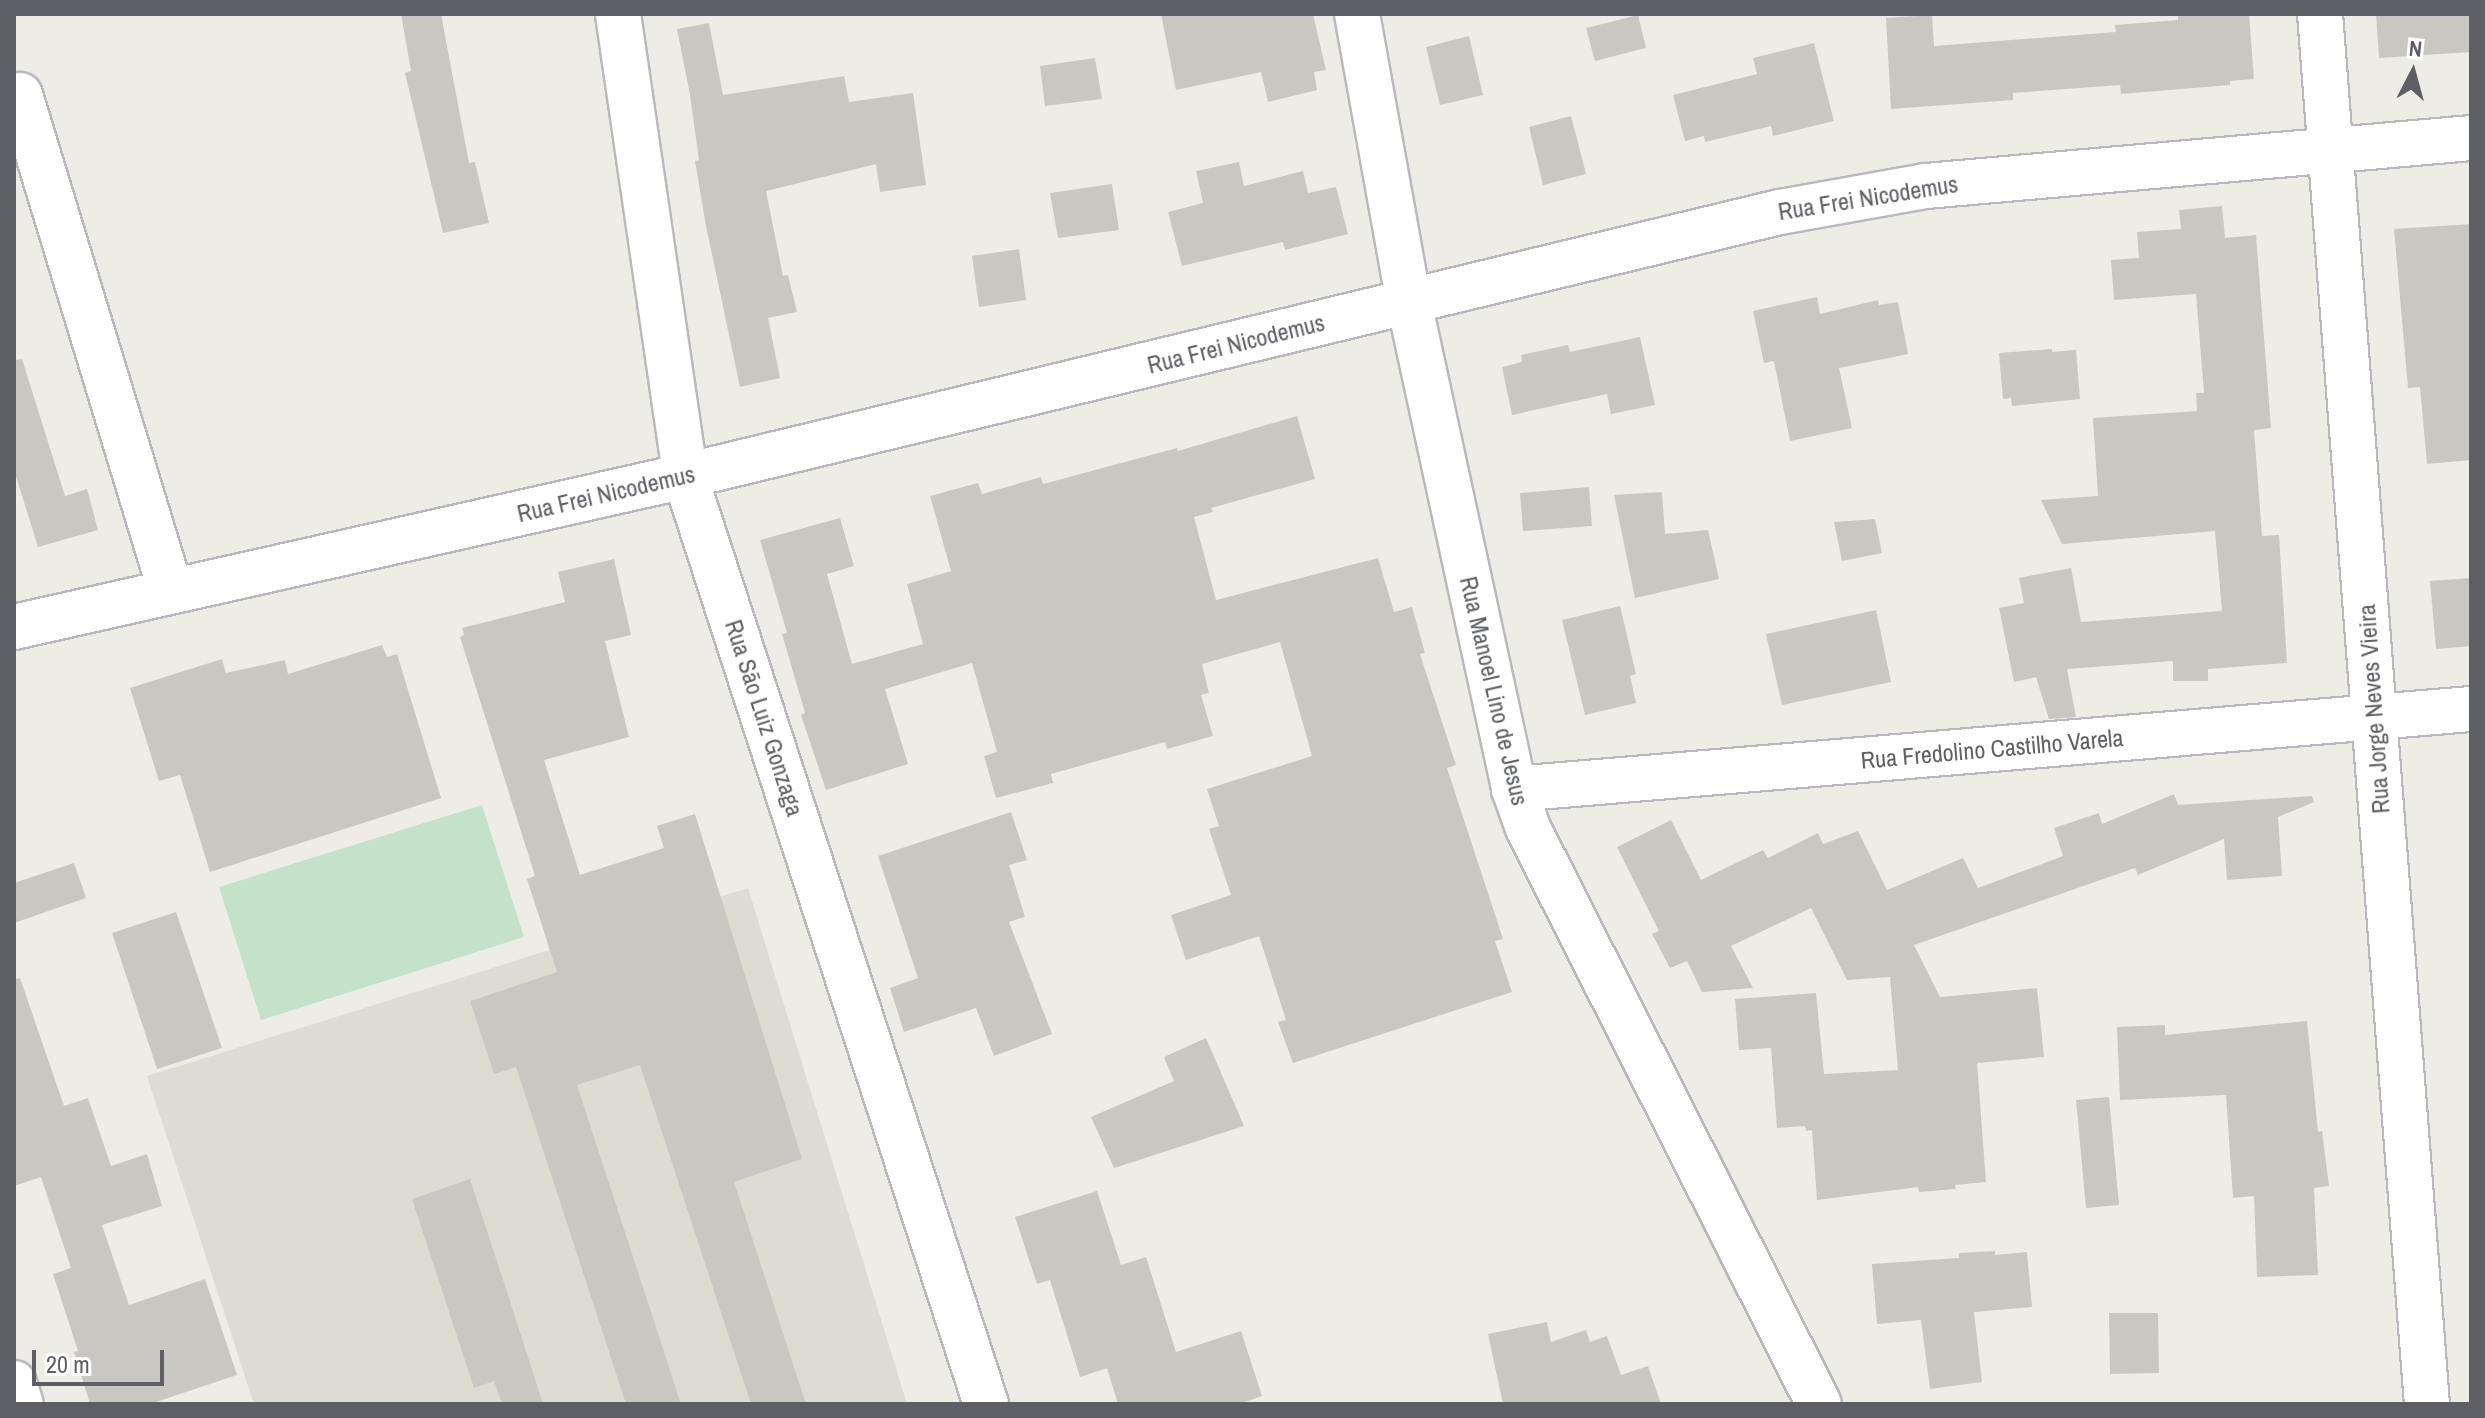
<!DOCTYPE html>
<meta charset="utf-8">
<style>
body{margin:0}
#map{position:relative;width:2485px;height:1418px;overflow:hidden;background:#edede5;font-family:"Archivo Narrow",sans-serif}
div>[style]{position:absolute}
.education>*{inset:0;background:#dddcd3}
.green>*{inset:0;background:#c4e2c9}
.building>*{inset:0;background:#c9c7c2}
.roads{filter:drop-shadow(2px 0 #b7b9bd) drop-shadow(-2px 0 #b7b9bd) drop-shadow(0 2px #b7b9bd) drop-shadow(0 -2px #b7b9bd)}
.minor>*{height:44px;margin:-22px;padding:0 22px;transform-origin:22px;border-radius:22px;background:#fff}
span{translate:-50% -50%;white-space:nowrap;text-align:center;line-height:1.15;-webkit-text-stroke:6px #fff;paint-order:stroke}
.street-label{font-size:24px;color:#5d5f64}
.frame{position:absolute;inset:0;border:16px solid #5d5f64;pointer-events:none}
.north{position:absolute;left:2373px;top:32px;width:80px;height:80px;-webkit-text-stroke:6px #fff;paint-order:stroke;rotate:6deg;font-size:22px;font-weight:700;line-height:32px;text-align:center;color:#5d5f64}
.north::after{content:'';display:block;margin:auto;width:28px;height:36px;background:#5d5f64;clip-path:polygon(50% 0,100% 100%,50% 72%,0 100%)}
.scale{position:absolute;left:32px;top:1350px;width:132px;height:36px;box-sizing:border-box;border:4px solid #5d5f64;border-top:0;padding-left:10px;font-size:24px;line-height:28px;white-space:nowrap;color:#5d5f64;-webkit-text-stroke:6px #fff;paint-order:stroke}
</style>
<div id="map">
<div class="education">
<i style="clip-path:polygon(748px 888px,907px 1404px,254px 1404px,147px 1076px)"></i>
</div>
<div class="green">
<i style="clip-path:polygon(482px 805px,524px 937px,261px 1020px,219px 887px)"></i>
</div>
<div class="building">
<i style="clip-path:polygon(401px 14px,441px 14px,469px 163px,475px 162px,489px 223px,443px 233px,405px 73px,411px 71px)"></i>
<i style="clip-path:polygon(1161px 14px,1313px 14px,1326px 70px,1314px 72px,1317px 90px,1268px 102px,1261px 72px,1176px 90px)"></i>
<i style="clip-path:polygon(2178px 14px,2249px 14px,2254px 79px,2230px 81px,2230px 85px,2121px 94px,2120px 85px,2013px 93px,2013px 100px,1891px 109px,1886px 18px,1932px 15px,1934px 46px,2116px 32px,2115px 25px,2178px 20px)"></i>
<i style="clip-path:polygon(2376px 14px,2471px 14px,2471px 52px,2379px 58px)"></i>
<i style="clip-path:polygon(1638px 15px,1646px 48px,1595px 61px,1586px 28px)"></i>
<i style="clip-path:polygon(709px 23px,723px 95px,844px 76px,849px 102px,913px 93px,926px 185px,880px 192px,876px 164px,766px 191px,783px 276px,788px 275px,797px 312px,768px 318px,780px 378px,740px 387px,706px 226px,695px 161px,699px 160px,690px 95px,677px 29px)"></i>
<i style="clip-path:polygon(1469px 36px,1483px 95px,1440px 105px,1426px 47px)"></i>
<i style="clip-path:polygon(1814px 43px,1834px 121px,1773px 136px,1771px 126px,1705px 142px,1704px 136px,1685px 141px,1673px 95px,1757px 74px,1753px 58px)"></i>
<i style="clip-path:polygon(1095px 58px,1102px 99px,1045px 106px,1040px 66px)"></i>
<i style="clip-path:polygon(1571px 116px,1586px 174px,1543px 185px,1529px 127px)"></i>
<i style="clip-path:polygon(1239px 162px,1244px 186px,1303px 171px,1308px 193px,1336px 187px,1348px 234px,1285px 250px,1283px 242px,1182px 266px,1168px 212px,1203px 203px,1196px 171px)"></i>
<i style="clip-path:polygon(1112px 184px,1119px 230px,1058px 238px,1050px 193px)"></i>
<i style="clip-path:polygon(2222px 206px,2225px 238px,2256px 235px,2271px 428px,2254px 430px,2262px 536px,2279px 535px,2287px 663px,2208px 669px,2208px 681px,2173px 681px,2173px 661px,2067px 669px,2076px 717px,2049px 719px,2036px 677px,2014px 682px,1999px 608px,2024px 603px,2019px 578px,2071px 568px,2081px 622px,2222px 611px,2215px 531px,2062px 544px,2041px 500px,2098px 496px,2093px 418px,2197px 411px,2196px 393px,2204px 393px,2196px 294px,2114px 300px,2111px 260px,2139px 258px,2137px 232px,2181px 229px,2179px 210px)"></i>
<i style="clip-path:polygon(2471px 224px,2471px 460px,2427px 464px,2420px 387px,2408px 388px,2394px 229px)"></i>
<i style="clip-path:polygon(1019px 249px,1026px 300px,979px 307px,972px 256px)"></i>
<i style="clip-path:polygon(1817px 297px,1820px 314px,1878px 300px,1879px 305px,1898px 302px,1908px 354px,1839px 368px,1852px 428px,1790px 441px,1774px 361px,1764px 363px,1753px 311px)"></i>
<i style="clip-path:polygon(1640px 337px,1655px 405px,1611px 414px,1607px 394px,1512px 415px,1502px 367px,1522px 362px,1521px 355px,1568px 345px,1570px 352px)"></i>
<i style="clip-path:polygon(2052px 349px,2052px 352px,2076px 350px,2080px 399px,2012px 406px,2011px 398px,2003px 399px,1999px 353px)"></i>
<i style="clip-path:polygon(22px 359px,65px 496px,87px 489px,98px 530px,38px 547px,14px 470px,14px 360px)"></i>
<i style="clip-path:polygon(1297px 416px,1315px 479px,1211px 508px,1213px 512px,1194px 517px,1216px 600px,1378px 558px,1394px 612px,1412px 607px,1425px 653px,1420px 654px,1456px 765px,1447px 768px,1503px 939px,1495px 941px,1512px 992px,1293px 1063px,1278px 1022px,1286px 1020px,1259px 936px,1186px 960px,1171px 915px,1231px 895px,1209px 829px,1219px 826px,1207px 789px,1312px 756px,1280px 642px,1202px 664px,1209px 693px,1201px 695px,1213px 736px,1167px 749px,1165px 742px,1051px 774px,1053px 783px,996px 798px,984px 756px,997px 752px,972px 663px,885px 689px,908px 764px,826px 790px,801px 715px,805px 713px,782px 634px,787px 633px,760px 540px,840px 518px,854px 566px,827px 574px,852px 664px,923px 644px,907px 584px,951px 571px,930px 496px,978px 483px,982px 494px,1041px 477px,1043px 484px,1177px 448px,1178px 451px)"></i>
<i style="clip-path:polygon(1589px 487px,1592px 526px,1523px 531px,1520px 493px)"></i>
<i style="clip-path:polygon(1662px 492px,1665px 534px,1708px 530px,1719px 579px,1635px 598px,1614px 495px)"></i>
<i style="clip-path:polygon(1875px 519px,1882px 553px,1842px 561px,1834px 522px)"></i>
<i style="clip-path:polygon(614px 559px,631px 635px,605px 641px,629px 737px,544px 760px,580px 875px,664px 848px,657px 826px,695px 814px,802px 1159px,734px 1182px,806px 1404px,751px 1404px,640px 1065px,577px 1085px,681px 1404px,626px 1404px,516px 1067px,494px 1074px,470px 1001px,557px 972px,527px 879px,535px 876px,460px 637px,464px 635px,462px 628px,565px 602px,558px 572px)"></i>
<i style="clip-path:polygon(2471px 578px,2471px 646px,2436px 649px,2430px 581px)"></i>
<i style="clip-path:polygon(1620px 606px,1636px 674px,1630px 676px,1636px 703px,1585px 715px,1562px 620px)"></i>
<i style="clip-path:polygon(1876px 610px,1891px 682px,1782px 705px,1766px 634px)"></i>
<i style="clip-path:polygon(382px 645px,387px 657px,397px 654px,441px 798px,210px 872px,180px 775px,159px 781px,130px 688px,222px 659px,226px 673px,285px 660px,288px 674px)"></i>
<i style="clip-path:polygon(2174px 794px,2178px 805px,2312px 796px,2314px 802px,2278px 817px,2282px 876px,2227px 880px,2224px 839px,2138px 875px,2135px 868px,1914px 945px,1940px 997px,2037px 988px,2044px 1057px,1977px 1063px,1986px 1182px,1955px 1185px,1956px 1189px,1919px 1192px,1918px 1187px,1817px 1200px,1812px 1130px,1806px 1131px,1805px 1126px,1777px 1128px,1771px 1048px,1739px 1050px,1735px 999px,1816px 993px,1824px 1074px,1898px 1070px,1890px 977px,1847px 980px,1811px 908px,1731px 946px,1753px 988px,1702px 992px,1687px 961px,1670px 968px,1652px 934px,1659px 931px,1617px 847px,1671px 820px,1701px 880px,1763px 850px,1768px 858px,1818px 833px,1823px 844px,1858px 831px,1887px 890px,1963px 858px,1978px 888px,2063px 856px,2054px 828px,2099px 813px,2102px 824px)"></i>
<i style="clip-path:polygon(1011px 812px,1027px 860px,1009px 865px,1025px 917px,1009px 922px,1052px 1034px,994px 1056px,976px 1008px,904px 1032px,890px 988px,918px 978px,878px 856px)"></i>
<i style="clip-path:polygon(74px 863px,86px 898px,14px 923px,14px 883px)"></i>
<i style="clip-path:polygon(176px 912px,222px 1048px,157px 1069px,112px 933px)"></i>
<i style="clip-path:polygon(20px 978px,64px 1106px,88px 1098px,111px 1166px,147px 1154px,162px 1206px,102px 1225px,129px 1305px,205px 1279px,237px 1375px,150px 1404px,90px 1404px,74px 1352px,78px 1351px,53px 1274px,71px 1268px,41px 1177px,14px 1186px,14px 979px)"></i>
<i style="clip-path:polygon(2307px 1021px,2318px 1132px,2322px 1131px,2329px 1186px,2314px 1188px,2318px 1275px,2257px 1277px,2254px 1196px,2233px 1198px,2226px 1095px,2120px 1100px,2117px 1027px,2165px 1025px,2165px 1035px)"></i>
<i style="clip-path:polygon(1206px 1038px,1244px 1126px,1114px 1168px,1091px 1117px,1174px 1081px,1164px 1057px)"></i>
<i style="clip-path:polygon(2109px 1097px,2119px 1205px,2086px 1208px,2076px 1100px)"></i>
<i style="clip-path:polygon(470px 1179px,510px 1301px,543px 1404px,502px 1404px,494px 1381px,474px 1388px,412px 1199px)"></i>
<i style="clip-path:polygon(1097px 1191px,1121px 1265px,1146px 1257px,1176px 1352px,1241px 1331px,1262px 1396px,1239px 1404px,1118px 1404px,1107px 1368px,1080px 1377px,1050px 1280px,1037px 1284px,1015px 1217px)"></i>
<i style="clip-path:polygon(1995px 1251px,1995px 1255px,2027px 1252px,2032px 1307px,1974px 1312px,1982px 1382px,1930px 1389px,1921px 1320px,1877px 1324px,1872px 1264px,1959px 1258px,1959px 1253px)"></i>
<i style="clip-path:polygon(2109px 1313px,2158px 1313px,2159px 1373px,2110px 1374px)"></i>
<i style="clip-path:polygon(1547px 1322px,1551px 1342px,1586px 1330px,1590px 1342px,1607px 1336px,1621px 1375px,1648px 1366px,1661px 1404px,1503px 1404px,1488px 1334px)"></i>
</div>
<div class="roads">
<div class="minor">
<i style="left:618px;top:14px;width:467px;rotate:81.7deg"></i>
<i style="left:685px;top:476px;width:976px;rotate:72.03deg"></i>
<i style="left:1357px;top:14px;width:293px;rotate:79.8deg"></i>
<i style="left:1409px;top:302px;width:498px;rotate:77.8deg"></i>
<i style="left:1514px;top:789px;width:41px;rotate:70.3deg"></i>
<i style="left:1528px;top:828px;width:645px;rotate:63.2deg"></i>
<i style="left:2320px;top:14px;width:1394px;rotate:85.6deg"></i>
<i style="left:20px;top:95px;width:519px;rotate:73.1deg"></i>
<i style="left:14px;top:627px;width:688px;rotate:-12.68deg"></i>
<i style="left:685px;top:476px;width:1126px;rotate:-13.56deg"></i>
<i style="left:1780px;top:212px;width:148px;rotate:-10.1deg"></i>
<i style="left:1926px;top:186px;width:547px;rotate:-5.03deg"></i>
<i style="left:1514px;top:789px;width:960px;rotate:-4.78deg"></i>
<i style="left:14px;top:1383px;width:22px;rotate:72deg"></i>
</div>
</div>
<div class="street-label">
<span style="left:1868px;top:198px;rotate:-9deg">Rua Frei Nicodemus</span>
<span style="left:1236px;top:344px;rotate:-14deg">Rua Frei Nicodemus</span>
<span style="left:606px;top:494px;rotate:-13deg">Rua Frei Nicodemus</span>
<span style="left:1494px;top:691px;rotate:77deg">Rua Manoel Lino de Jesus</span>
<span style="left:2374px;top:709px;rotate:-94deg">Rua Jorge Neves Vieira</span>
<span style="left:764px;top:718px;rotate:72deg">Rua São Luiz Gonzaga</span>
<span style="left:1992px;top:749px;rotate:-5deg">Rua Fredolino Castilho Varela</span>
</div>
<div class="frame"></div>
<div class="north">N</div>
<div class="scale">20 m</div>
</div>
